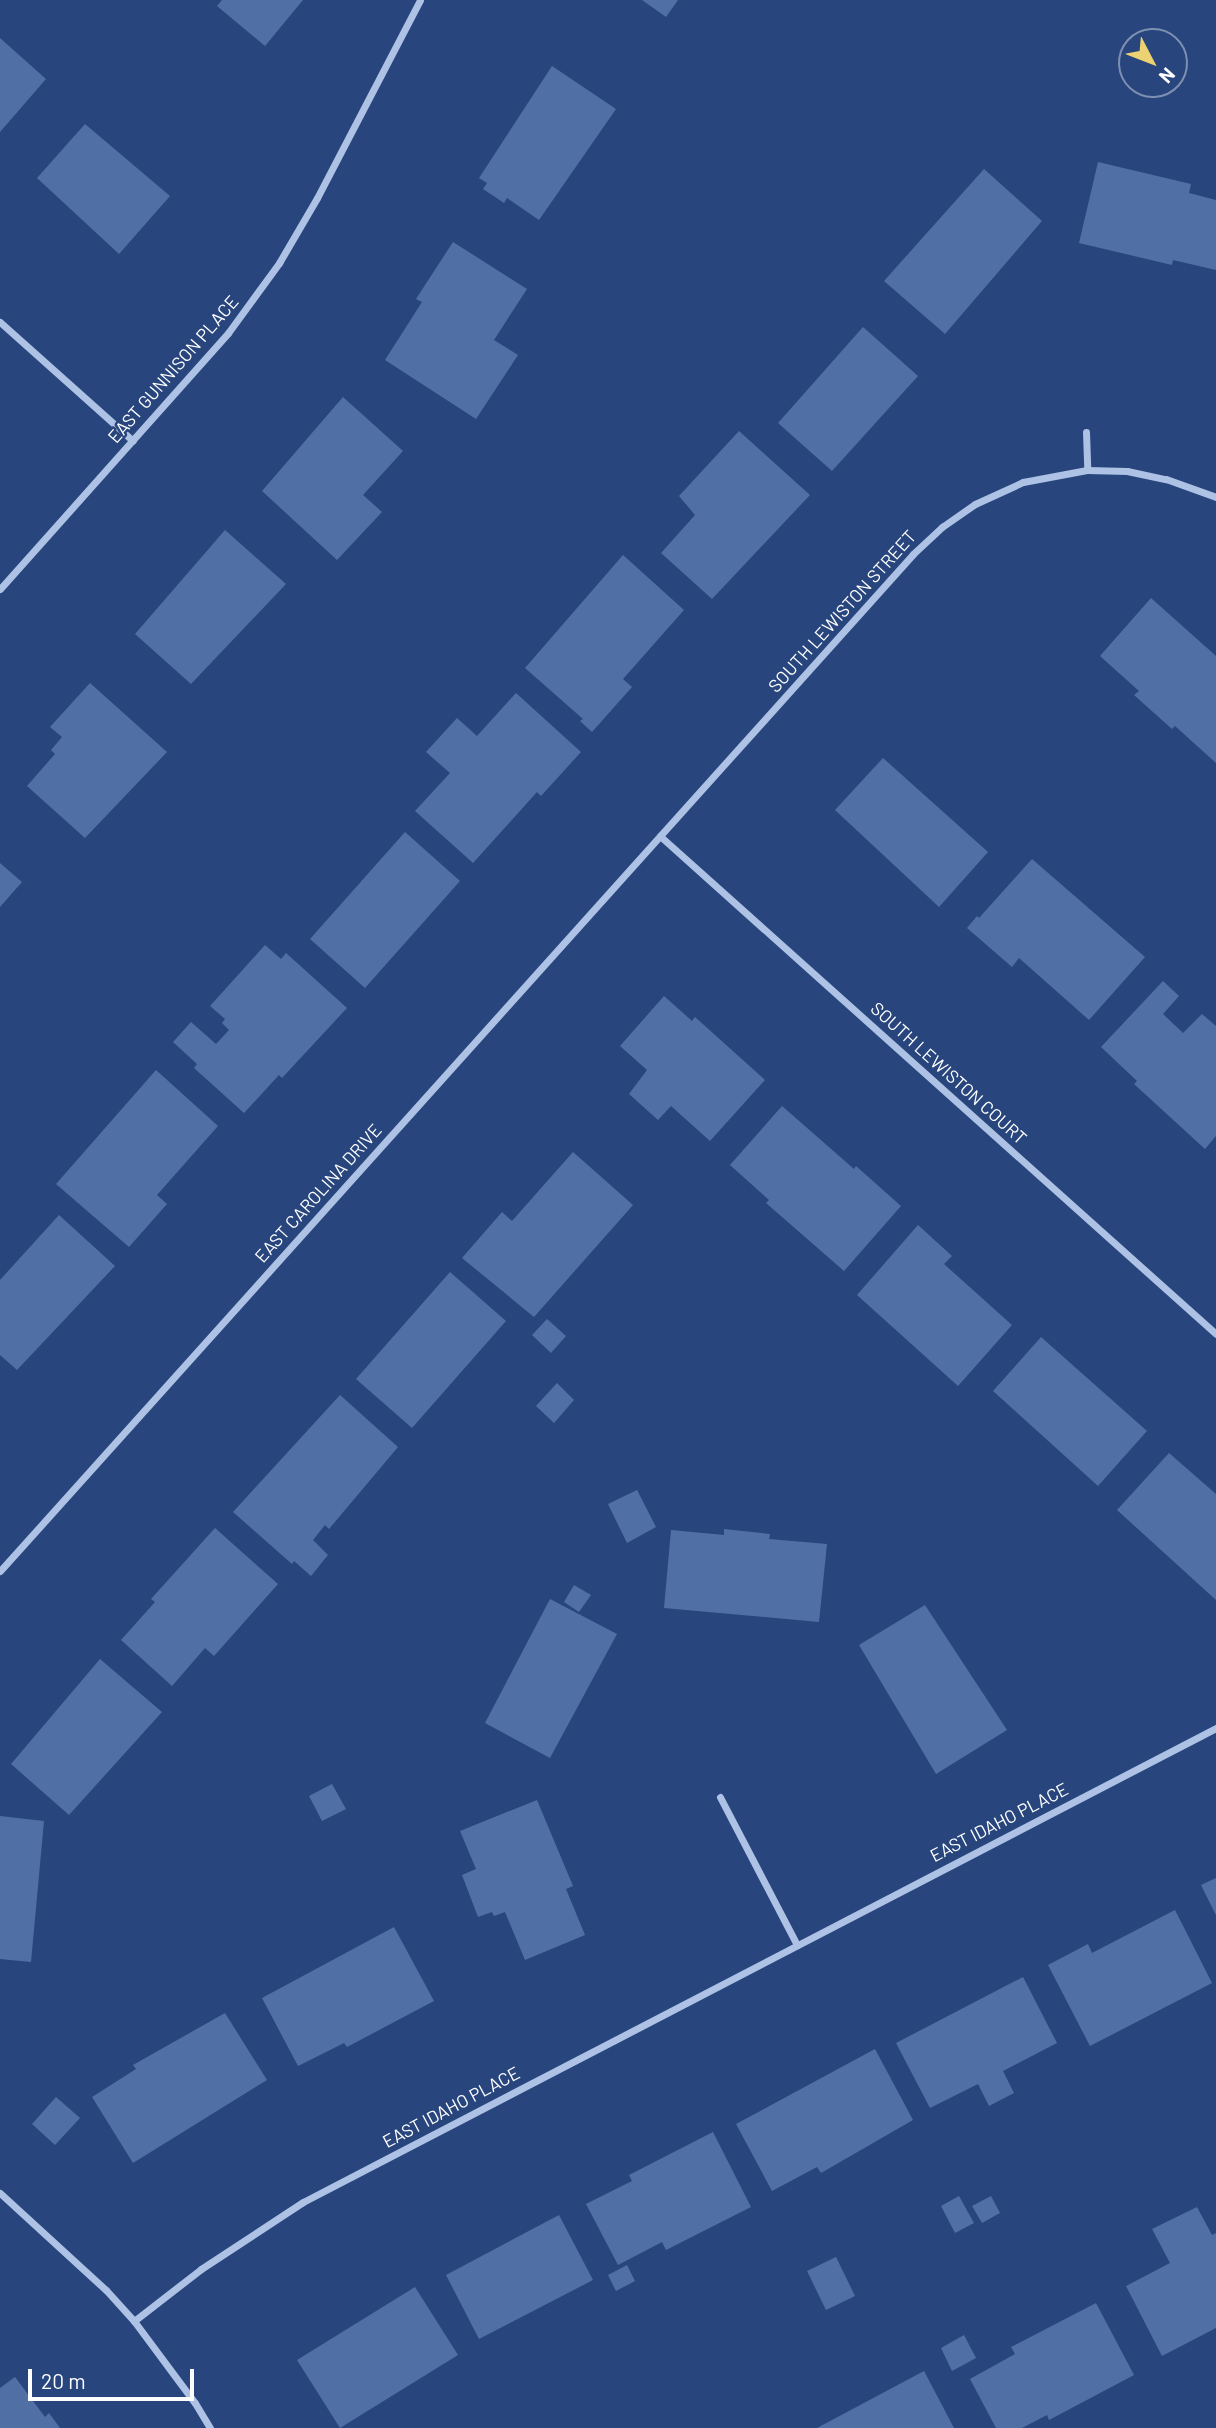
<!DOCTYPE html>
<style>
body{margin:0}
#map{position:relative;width:1216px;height:2428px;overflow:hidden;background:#28467d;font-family:Barlow,sans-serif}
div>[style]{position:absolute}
.building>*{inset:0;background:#5070a5}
.minor>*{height:7px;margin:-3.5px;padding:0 3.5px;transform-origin:3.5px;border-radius:3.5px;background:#adc2e4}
span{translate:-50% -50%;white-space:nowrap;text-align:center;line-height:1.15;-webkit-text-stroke:5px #28467d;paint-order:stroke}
.street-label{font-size:18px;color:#fff}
.north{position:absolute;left:1118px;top:28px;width:70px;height:70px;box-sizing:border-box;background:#28467d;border:2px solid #7e90b1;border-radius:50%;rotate:132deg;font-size:19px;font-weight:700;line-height:28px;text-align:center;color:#fff}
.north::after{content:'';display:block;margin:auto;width:24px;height:32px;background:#ecd273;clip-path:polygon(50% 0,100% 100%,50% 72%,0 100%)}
.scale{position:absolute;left:28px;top:2369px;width:166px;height:32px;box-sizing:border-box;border:4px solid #fff;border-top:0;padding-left:9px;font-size:21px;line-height:24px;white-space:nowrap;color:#fff;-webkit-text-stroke:5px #28467d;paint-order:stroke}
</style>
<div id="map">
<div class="building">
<i style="clip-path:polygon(222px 0,303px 0,265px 46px,217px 6px)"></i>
<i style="clip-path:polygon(642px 0,678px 0,666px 17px)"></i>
<i style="clip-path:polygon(0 38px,46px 79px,0 132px)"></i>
<i style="clip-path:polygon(552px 66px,616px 109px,539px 220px,507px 198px,504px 203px,483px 189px,487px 183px,479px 178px)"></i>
<i style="clip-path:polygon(85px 124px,170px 196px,119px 254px,37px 178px)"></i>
<i style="clip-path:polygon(1098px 162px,1191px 184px,1189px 193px,1216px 200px,1216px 270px,1173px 260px,1172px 265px,1079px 243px)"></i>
<i style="clip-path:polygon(984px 169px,1042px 221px,945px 334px,884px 281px)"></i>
<i style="clip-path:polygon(453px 242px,527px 289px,494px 340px,518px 355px,476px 419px,385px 360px,422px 302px,416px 299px)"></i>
<i style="clip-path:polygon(863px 327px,918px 376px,832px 471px,778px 423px)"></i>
<i style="clip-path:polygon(343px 397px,403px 451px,363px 495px,382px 512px,337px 560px,262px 491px)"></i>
<i style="clip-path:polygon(739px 431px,810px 495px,712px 599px,661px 553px,695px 515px,679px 496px)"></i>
<i style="clip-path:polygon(225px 530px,286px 584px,191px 684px,135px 634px)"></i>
<i style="clip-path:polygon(623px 555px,684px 610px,623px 679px,632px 687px,592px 732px,580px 721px,583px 719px,525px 668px)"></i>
<i style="clip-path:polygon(1151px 598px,1216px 656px,1216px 763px,1175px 726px,1172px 729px,1134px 695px,1139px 691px,1100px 656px)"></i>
<i style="clip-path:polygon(90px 683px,167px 752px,85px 838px,27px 786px,55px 754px,51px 750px,62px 737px,50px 727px)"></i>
<i style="clip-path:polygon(516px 693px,581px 752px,541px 796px,537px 792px,473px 863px,415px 811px,450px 773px,426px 752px,457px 718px,477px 736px)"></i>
<i style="clip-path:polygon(883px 758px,988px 852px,939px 907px,835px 810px)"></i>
<i style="clip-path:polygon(405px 832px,460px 881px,365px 988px,310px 939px)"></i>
<i style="clip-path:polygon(1032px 859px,1145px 957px,1089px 1020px,1019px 958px,1012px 967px,967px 928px,977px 916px,979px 918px)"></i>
<i style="clip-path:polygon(0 863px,22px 882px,0 907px)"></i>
<i style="clip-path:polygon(265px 945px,281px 959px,286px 953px,347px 1008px,282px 1078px,279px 1075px,244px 1113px,194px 1068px,197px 1064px,173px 1042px,191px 1022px,216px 1044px,229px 1030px,222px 1023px,225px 1019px,210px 1006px)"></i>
<i style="clip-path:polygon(1163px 981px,1179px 996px,1163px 1014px,1183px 1033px,1202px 1014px,1216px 1026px,1216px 1136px,1205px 1149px,1134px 1084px,1137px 1081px,1101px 1047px)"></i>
<i style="clip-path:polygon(664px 996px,692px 1021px,695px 1017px,765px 1080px,710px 1141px,671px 1106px,658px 1120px,629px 1094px,647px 1070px,620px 1046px)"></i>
<i style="clip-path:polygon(156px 1070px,218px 1126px,157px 1195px,167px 1204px,129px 1247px,56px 1184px)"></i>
<i style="clip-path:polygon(782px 1106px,854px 1169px,856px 1166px,901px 1206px,844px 1271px,766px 1203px,769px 1200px,730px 1165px)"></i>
<i style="clip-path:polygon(573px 1152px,633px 1205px,534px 1317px,462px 1258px,502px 1212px,512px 1221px)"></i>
<i style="clip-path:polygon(59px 1215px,115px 1266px,17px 1370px,0 1355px,0 1280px)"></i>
<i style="clip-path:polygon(918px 1225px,952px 1256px,944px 1264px,1012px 1325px,958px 1386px,857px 1295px)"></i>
<i style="clip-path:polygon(450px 1272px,506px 1321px,412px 1428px,356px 1379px)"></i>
<i style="clip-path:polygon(547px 1319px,566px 1336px,551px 1353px,532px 1335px)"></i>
<i style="clip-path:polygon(1041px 1337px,1147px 1431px,1098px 1486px,993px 1391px)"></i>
<i style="clip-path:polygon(557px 1383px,574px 1400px,554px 1423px,536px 1406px)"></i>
<i style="clip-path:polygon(340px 1395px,398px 1447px,329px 1529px,325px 1525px,313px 1540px,328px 1555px,311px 1576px,294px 1561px,292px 1564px,233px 1512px)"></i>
<i style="clip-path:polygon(1169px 1453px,1216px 1494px,1216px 1600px,1117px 1510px)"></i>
<i style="clip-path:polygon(637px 1490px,656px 1527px,627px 1543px,608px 1504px)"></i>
<i style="clip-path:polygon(215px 1528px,278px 1584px,214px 1656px,205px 1648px,172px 1686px,121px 1640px,155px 1602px,151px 1599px)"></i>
<i style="clip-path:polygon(724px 1529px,770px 1534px,769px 1539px,827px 1544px,819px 1622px,664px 1608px,671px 1530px,724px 1535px)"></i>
<i style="clip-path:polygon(574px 1585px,591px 1595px,579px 1612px,564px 1602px)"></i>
<i style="clip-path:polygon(550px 1599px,617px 1634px,550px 1758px,485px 1723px)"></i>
<i style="clip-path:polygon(925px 1605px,1007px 1730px,936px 1774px,859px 1645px)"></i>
<i style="clip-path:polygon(100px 1659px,162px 1712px,69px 1815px,11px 1764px)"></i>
<i style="clip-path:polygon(332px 1784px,346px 1809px,322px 1821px,309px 1796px)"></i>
<i style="clip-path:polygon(537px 1800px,573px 1886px,566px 1889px,585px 1935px,525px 1960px,505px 1912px,494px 1916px,492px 1912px,478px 1917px,462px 1875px,476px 1869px,460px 1831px)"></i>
<i style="clip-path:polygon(0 1816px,44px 1821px,31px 1962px,0 1959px)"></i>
<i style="clip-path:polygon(1216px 1878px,1216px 1915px,1201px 1885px)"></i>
<i style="clip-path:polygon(1175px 1910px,1212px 1983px,1090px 2046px,1048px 1965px,1088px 1944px,1092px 1953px)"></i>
<i style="clip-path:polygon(394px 1927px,434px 2001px,347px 2047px,344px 2043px,298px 2066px,262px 1998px)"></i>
<i style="clip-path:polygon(1023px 1977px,1057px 2043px,1003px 2071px,1014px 2093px,989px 2106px,978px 2084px,930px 2108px,896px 2043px)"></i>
<i style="clip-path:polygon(225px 2013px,267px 2080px,133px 2163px,92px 2097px,136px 2069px,133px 2065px)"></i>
<i style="clip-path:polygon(875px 2049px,913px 2120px,821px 2173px,817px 2167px,772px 2191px,736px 2124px)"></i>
<i style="clip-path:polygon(56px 2097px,80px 2118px,55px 2145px,32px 2124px)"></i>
<i style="clip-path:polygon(713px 2132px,751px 2207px,666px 2250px,662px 2242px,618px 2265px,586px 2204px,632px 2181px,629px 2175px)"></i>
<i style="clip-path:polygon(959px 2196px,974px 2223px,955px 2233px,941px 2206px)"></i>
<i style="clip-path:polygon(991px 2196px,1000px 2213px,982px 2223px,972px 2206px)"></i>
<i style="clip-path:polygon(1197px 2207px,1212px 2235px,1216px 2233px,1216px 2328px,1162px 2356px,1126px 2286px,1170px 2263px,1152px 2229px)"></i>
<i style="clip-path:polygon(559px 2215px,593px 2280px,479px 2339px,446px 2275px)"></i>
<i style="clip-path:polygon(836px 2257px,855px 2296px,826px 2310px,807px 2271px)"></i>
<i style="clip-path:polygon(627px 2265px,635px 2281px,616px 2291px,608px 2275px)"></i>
<i style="clip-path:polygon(415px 2287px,458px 2355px,340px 2428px,297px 2360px)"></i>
<i style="clip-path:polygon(1096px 2303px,1134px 2375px,1049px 2420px,1047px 2415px,1022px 2428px,996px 2428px,970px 2379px,1015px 2354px,1011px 2347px)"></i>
<i style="clip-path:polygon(964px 2335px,976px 2358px,952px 2371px,941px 2348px)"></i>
<i style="clip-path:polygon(924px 2371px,954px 2428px,817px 2428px)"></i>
<i style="clip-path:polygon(15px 2377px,45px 2417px,49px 2413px,60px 2428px,0 2428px,0 2388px)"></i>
</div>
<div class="minor">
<i style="left:0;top:322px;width:178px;rotate:41.8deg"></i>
<i style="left:1086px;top:432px;width:38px;rotate:88deg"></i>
<i style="left:0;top:589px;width:343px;rotate:-48.3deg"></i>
<i style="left:228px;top:333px;width:87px;rotate:-53.9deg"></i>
<i style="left:279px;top:263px;width:75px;rotate:-59.7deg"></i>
<i style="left:317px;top:198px;width:223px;rotate:-62.5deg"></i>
<i style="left:660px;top:836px;width:746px;rotate:41.85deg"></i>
<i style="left:0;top:1571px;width:1367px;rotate:-48.08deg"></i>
<i style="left:913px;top:554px;width:40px;rotate:-43deg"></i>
<i style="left:942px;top:527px;width:40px;rotate:-34.9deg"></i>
<i style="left:975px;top:504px;width:53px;rotate:-24.6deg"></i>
<i style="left:1023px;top:482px;width:65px;rotate:-10.6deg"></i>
<i style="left:1087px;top:470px;width:40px;rotate:1.4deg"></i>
<i style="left:1127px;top:471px;width:40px;rotate:12deg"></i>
<i style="left:1166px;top:479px;width:53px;rotate:19.8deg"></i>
<i style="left:720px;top:1797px;width:167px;rotate:62.5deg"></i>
<i style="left:0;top:2193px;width:144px;rotate:42.5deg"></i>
<i style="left:106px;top:2290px;width:42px;rotate:47.9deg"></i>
<i style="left:134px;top:2321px;width:102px;rotate:53.4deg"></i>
<i style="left:195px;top:2403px;width:29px;rotate:59deg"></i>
<i style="left:134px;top:2321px;width:85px;rotate:-37.8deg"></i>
<i style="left:201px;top:2269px;width:122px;rotate:-33.3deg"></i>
<i style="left:303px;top:2202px;width:1029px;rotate:-27.44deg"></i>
</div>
<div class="street-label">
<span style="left:173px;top:369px;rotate:-49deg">EAST GUNNISON PLACE</span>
<span style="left:842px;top:611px;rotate:-48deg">SOUTH LEWISTON STREET</span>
<span style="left:949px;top:1073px;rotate:42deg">SOUTH LEWISTON COURT</span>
<span style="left:318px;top:1193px;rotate:-48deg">EAST CAROLINA DRIVE</span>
<span style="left:999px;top:1822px;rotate:-27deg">EAST IDAHO PLACE</span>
<span style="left:451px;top:2107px;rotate:-28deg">EAST IDAHO PLACE</span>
</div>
<div class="north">N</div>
<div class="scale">20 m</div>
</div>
